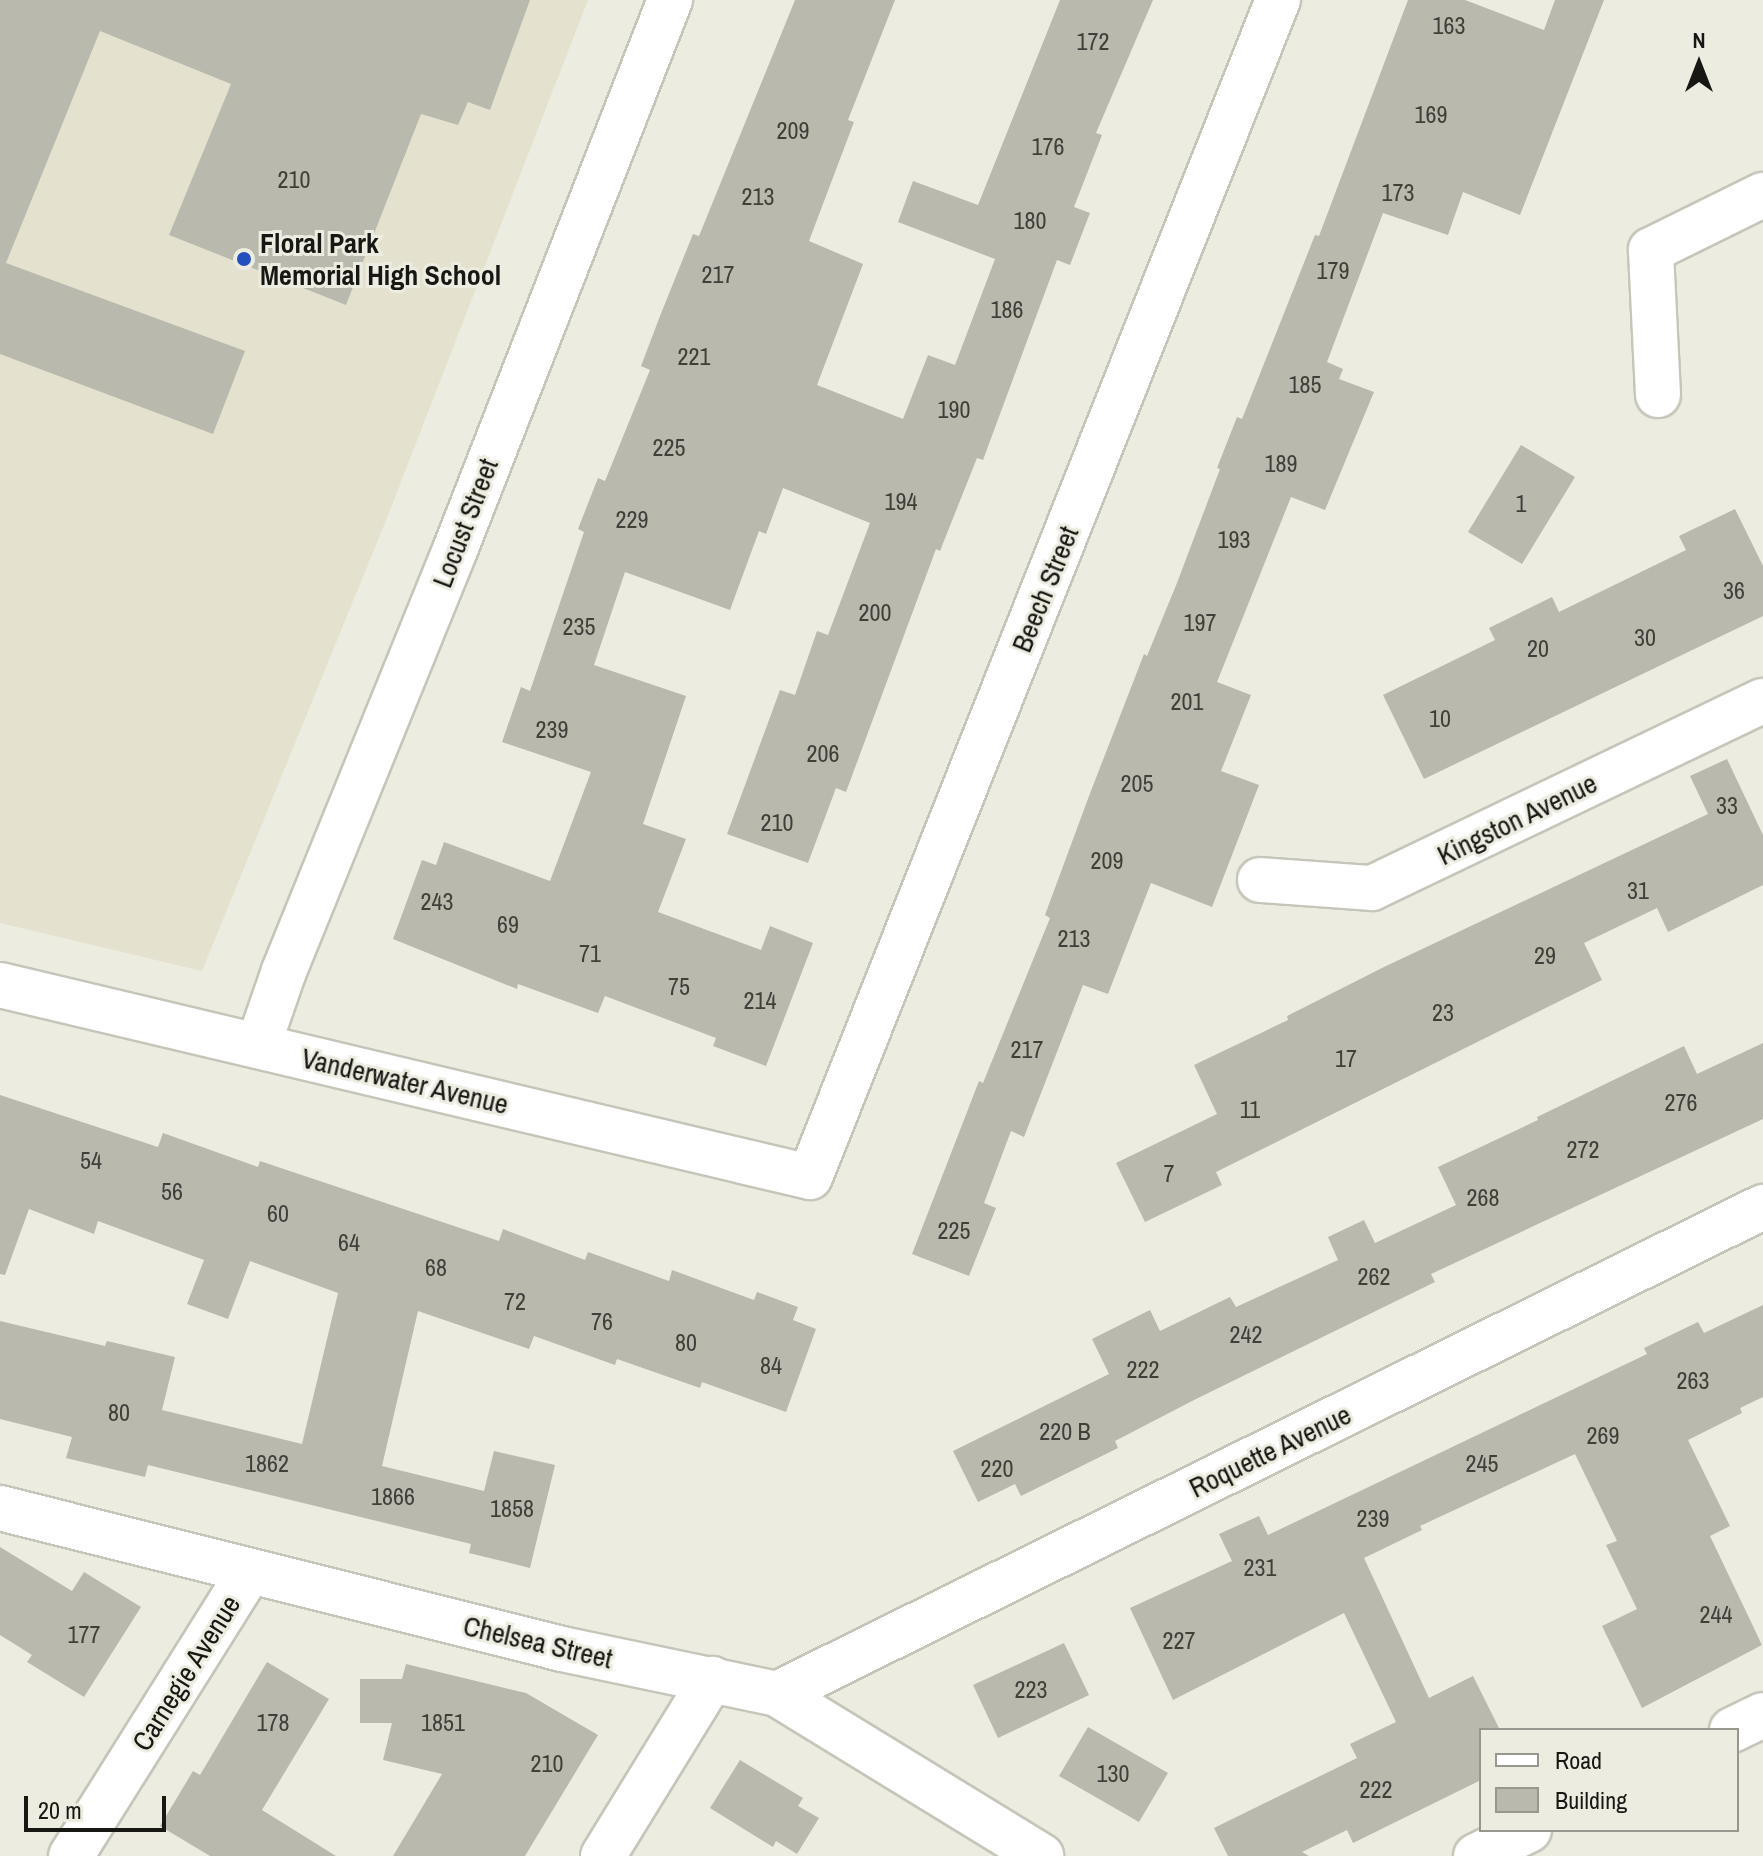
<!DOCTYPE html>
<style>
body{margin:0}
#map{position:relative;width:1763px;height:1856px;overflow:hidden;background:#edece1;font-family:"Archivo Narrow",sans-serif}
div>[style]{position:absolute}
.built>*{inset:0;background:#e4e2cf}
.building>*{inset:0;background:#bab9ae}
.roads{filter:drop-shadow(2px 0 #c6c5ba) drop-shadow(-2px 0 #c6c5ba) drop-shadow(0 2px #c6c5ba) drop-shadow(0 -2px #c6c5ba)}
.street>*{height:44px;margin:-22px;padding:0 22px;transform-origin:22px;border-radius:22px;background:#fff}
.dots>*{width:22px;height:22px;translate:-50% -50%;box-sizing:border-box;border:4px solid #edece1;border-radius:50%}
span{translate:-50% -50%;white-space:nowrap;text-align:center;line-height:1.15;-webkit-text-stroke:6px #edece1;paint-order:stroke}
.number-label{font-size:24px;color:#40403a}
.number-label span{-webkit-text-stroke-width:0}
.poi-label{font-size:28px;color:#171713;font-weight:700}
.left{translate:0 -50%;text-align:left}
.street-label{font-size:28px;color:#171713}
.legend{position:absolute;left:1479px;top:1728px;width:260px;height:104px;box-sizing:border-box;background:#edece1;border:2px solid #97978f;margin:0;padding:10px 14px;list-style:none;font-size:24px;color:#171713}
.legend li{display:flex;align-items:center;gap:16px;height:40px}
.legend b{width:40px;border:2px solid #97978f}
.north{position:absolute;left:1659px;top:24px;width:80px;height:80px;-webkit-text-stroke:6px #edece1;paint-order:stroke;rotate:0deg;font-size:22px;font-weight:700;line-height:32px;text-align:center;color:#171713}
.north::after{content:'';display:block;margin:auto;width:28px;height:36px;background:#171713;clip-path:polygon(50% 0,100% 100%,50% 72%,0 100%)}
.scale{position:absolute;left:24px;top:1796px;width:142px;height:36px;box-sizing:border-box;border:4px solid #171713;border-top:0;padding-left:10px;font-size:24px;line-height:28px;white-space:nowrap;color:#171713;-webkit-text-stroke:6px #edece1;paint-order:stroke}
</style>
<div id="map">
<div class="built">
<i style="clip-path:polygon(0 0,588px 0,387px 518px,202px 971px,0 923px)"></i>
</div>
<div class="building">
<i style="clip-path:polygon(0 0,530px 0,490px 110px,468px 102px,458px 125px,421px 114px,346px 305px,169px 235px,231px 84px,100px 31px,6px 263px,245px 351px,213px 434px,0 354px)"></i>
<i style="clip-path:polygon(795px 0,895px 0,848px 120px,854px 122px,809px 241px,863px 264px,817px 385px,903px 419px,928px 355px,955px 365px,995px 259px,898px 222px,913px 181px,978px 205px,1060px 0,1153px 0,1096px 133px,1102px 135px,1074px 207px,1090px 213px,1070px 265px,1057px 260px,983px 460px,977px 458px,940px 551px,936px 549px,846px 792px,836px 788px,808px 863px,727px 834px,780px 690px,795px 695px,817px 631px,828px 635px,870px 523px,783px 488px,766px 534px,759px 531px,730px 610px,625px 572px,594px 665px,686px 696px,643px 824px,686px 839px,658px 912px,761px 950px,770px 926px,813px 943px,766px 1066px,713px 1046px,716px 1038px,605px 996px,598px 1013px,518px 984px,517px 989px,393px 939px,422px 860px,436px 865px,444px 842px,550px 881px,591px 772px,502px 742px,521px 687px,530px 691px,584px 532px,578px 529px,598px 478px,605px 481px,650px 370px,641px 366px,660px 316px,693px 234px,699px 236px)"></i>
<i style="clip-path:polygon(1408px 0,1465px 0,1544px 30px,1555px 0,1604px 0,1520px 215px,1463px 192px,1448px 235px,1383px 213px,1327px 362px,1343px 369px,1339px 379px,1374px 392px,1325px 510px,1291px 497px,1217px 682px,1251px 695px,1221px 771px,1259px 785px,1212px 907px,1151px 883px,1108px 994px,1083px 985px,1024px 1137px,1011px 1131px,984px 1203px,996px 1208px,969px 1276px,912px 1254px,979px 1081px,983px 1083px,1050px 918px,1045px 915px,1089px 796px,1144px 654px,1147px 656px,1177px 583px,1220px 469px,1217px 468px,1237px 417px,1242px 419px,1315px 235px,1319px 236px)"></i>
<i style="clip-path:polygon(1521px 445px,1575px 477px,1522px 564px,1468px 532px)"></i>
<i style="clip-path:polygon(1735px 509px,1763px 566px,1763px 616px,1424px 779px,1383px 695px,1495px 640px,1489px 628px,1552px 597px,1559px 612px,1686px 550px,1679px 536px)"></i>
<i style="clip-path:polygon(1727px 759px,1763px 835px,1763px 885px,1668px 932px,1657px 908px,1584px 943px,1602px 980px,1216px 1172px,1222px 1185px,1145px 1222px,1116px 1163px,1217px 1114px,1194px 1065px,1288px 1020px,1287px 1016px,1384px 967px,1708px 814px,1690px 776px)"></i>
<i style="clip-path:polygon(1763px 1043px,1763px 1119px,1431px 1274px,1435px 1282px,1194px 1400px,1115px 1441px,1118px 1448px,1021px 1496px,1015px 1484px,978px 1502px,953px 1451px,1109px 1374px,1092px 1339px,1150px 1310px,1160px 1331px,1230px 1297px,1236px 1307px,1338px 1260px,1328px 1237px,1364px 1220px,1375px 1243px,1456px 1205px,1438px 1167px,1538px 1120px,1537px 1117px,1684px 1046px,1697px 1074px)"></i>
<i style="clip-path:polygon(0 1095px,158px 1147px,163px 1133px,258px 1167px,260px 1161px,499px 1241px,503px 1229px,585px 1260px,588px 1252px,669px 1281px,672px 1270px,754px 1300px,757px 1292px,798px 1307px,793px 1320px,816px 1329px,786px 1412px,702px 1382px,700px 1388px,617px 1359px,615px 1365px,534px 1336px,529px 1349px,418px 1311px,382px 1466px,484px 1491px,494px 1451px,555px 1465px,530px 1568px,469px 1553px,471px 1544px,148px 1465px,145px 1477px,66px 1458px,72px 1437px,0 1419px,0 1321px,105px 1346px,107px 1341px,175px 1357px,162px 1410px,302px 1444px,338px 1293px,250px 1261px,228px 1319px,187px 1304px,204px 1260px,98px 1221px,94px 1234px,29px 1209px,5px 1275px,0 1274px)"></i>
<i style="clip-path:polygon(1763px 1305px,1763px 1397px,1740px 1408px,1742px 1413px,1688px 1440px,1730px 1526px,1710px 1536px,1762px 1645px,1642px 1708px,1602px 1626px,1637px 1609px,1606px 1545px,1617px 1541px,1575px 1454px,1420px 1526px,1422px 1530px,1364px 1558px,1429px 1698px,1473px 1676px,1500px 1730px,1481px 1730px,1481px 1780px,1353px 1843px,1347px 1830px,1302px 1852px,1309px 1856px,1228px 1856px,1214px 1828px,1357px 1758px,1350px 1744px,1396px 1722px,1344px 1613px,1173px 1700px,1130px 1608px,1232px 1561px,1219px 1534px,1259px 1516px,1268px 1535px,1647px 1354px,1644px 1348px,1698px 1322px,1704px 1333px)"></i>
<i style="clip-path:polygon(0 1547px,72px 1591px,84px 1572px,141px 1607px,84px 1697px,27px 1662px,32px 1655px,0 1635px)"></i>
<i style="clip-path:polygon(1064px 1643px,1089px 1695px,998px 1738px,973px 1685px)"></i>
<i style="clip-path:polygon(267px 1662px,329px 1699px,262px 1810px,336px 1856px,210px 1856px,160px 1826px,193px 1771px,200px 1775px)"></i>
<i style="clip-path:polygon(406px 1664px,526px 1693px,598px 1735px,525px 1856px,393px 1856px,442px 1774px,383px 1760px,392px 1723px,360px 1723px,360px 1679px,402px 1679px)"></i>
<i style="clip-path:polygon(1088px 1727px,1168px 1773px,1139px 1822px,1059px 1776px)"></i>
<i style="clip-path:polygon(740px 1760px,803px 1798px,798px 1806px,819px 1818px,797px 1854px,776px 1841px,773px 1847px,710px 1808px)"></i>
</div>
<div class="roads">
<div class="street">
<i style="left:1658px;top:395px;width:145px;rotate:-92.8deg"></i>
<i style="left:1651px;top:250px;width:125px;rotate:-26.2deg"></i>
<i style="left:1260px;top:880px;width:112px;rotate:4.1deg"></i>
<i style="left:1372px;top:888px;width:433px;rotate:-25.6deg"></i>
<i style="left:0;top:985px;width:832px;rotate:13.34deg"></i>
<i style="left:810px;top:1177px;width:1267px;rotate:-68.32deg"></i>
<i style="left:258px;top:1046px;width:79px;rotate:-70.9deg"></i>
<i style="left:284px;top:971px;width:454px;rotate:-67.9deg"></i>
<i style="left:455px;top:550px;width:591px;rotate:-68.65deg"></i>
<i style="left:0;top:1508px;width:579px;rotate:14.08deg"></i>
<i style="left:562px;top:1649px;width:220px;rotate:11.8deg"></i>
<i style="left:777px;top:1694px;width:310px;rotate:31.5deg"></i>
<i style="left:777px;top:1694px;width:1100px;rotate:-26.29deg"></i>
<i style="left:1732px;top:1730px;width:34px;rotate:-26deg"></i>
<i style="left:71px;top:1856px;width:335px;rotate:-57.9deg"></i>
<i style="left:603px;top:1856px;width:208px;rotate:-58.4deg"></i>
<i style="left:1476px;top:1856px;width:59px;rotate:-26.1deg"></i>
</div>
</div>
<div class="dots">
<i style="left:244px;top:259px;background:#244fbe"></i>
</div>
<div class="number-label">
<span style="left:1449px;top:26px">163</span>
<span style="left:1093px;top:42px">172</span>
<span style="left:1431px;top:115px">169</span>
<span style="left:793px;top:131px">209</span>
<span style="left:1048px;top:147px">176</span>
<span style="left:294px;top:180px">210</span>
<span style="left:1398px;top:193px">173</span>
<span style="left:758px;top:197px">213</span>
<span style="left:1030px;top:221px">180</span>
<span style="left:1333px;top:271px">179</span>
<span style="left:718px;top:275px">217</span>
<span style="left:1007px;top:310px">186</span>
<span style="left:694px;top:357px">221</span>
<span style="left:1305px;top:385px">185</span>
<span style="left:954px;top:410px">190</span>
<span style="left:669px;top:448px">225</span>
<span style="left:1281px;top:464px">189</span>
<span style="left:901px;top:502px">194</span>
<span style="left:1521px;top:504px">1</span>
<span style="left:632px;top:520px">229</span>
<span style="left:1234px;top:540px">193</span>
<span style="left:1734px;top:591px">36</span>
<span style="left:875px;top:613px">200</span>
<span style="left:1200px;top:623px">197</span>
<span style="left:579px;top:627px">235</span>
<span style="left:1645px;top:638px">30</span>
<span style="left:1538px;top:649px">20</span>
<span style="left:1187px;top:702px">201</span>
<span style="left:1440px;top:719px">10</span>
<span style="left:552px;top:730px">239</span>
<span style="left:823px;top:754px">206</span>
<span style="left:1137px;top:784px">205</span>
<span style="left:1727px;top:806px">33</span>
<span style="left:777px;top:823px">210</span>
<span style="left:1107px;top:861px">209</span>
<span style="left:1638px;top:891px">31</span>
<span style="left:437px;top:902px">243</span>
<span style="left:508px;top:925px">69</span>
<span style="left:1074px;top:939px">213</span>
<span style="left:590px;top:954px">71</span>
<span style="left:1545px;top:956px">29</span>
<span style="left:679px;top:987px">75</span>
<span style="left:760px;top:1001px">214</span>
<span style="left:1443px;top:1013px">23</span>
<span style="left:1027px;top:1050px">217</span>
<span style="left:1346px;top:1059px">17</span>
<span style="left:1681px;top:1103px">276</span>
<span style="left:1250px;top:1110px">11</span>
<span style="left:1583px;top:1150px">272</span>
<span style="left:91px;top:1161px">54</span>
<span style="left:1169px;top:1174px">7</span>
<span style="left:172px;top:1192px">56</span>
<span style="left:1483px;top:1198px">268</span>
<span style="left:278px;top:1214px">60</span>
<span style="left:954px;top:1231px">225</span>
<span style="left:349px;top:1243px">64</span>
<span style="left:436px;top:1268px">68</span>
<span style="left:1374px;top:1277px">262</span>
<span style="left:515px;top:1302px">72</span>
<span style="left:602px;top:1322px">76</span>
<span style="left:1246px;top:1335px">242</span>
<span style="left:686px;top:1343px">80</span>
<span style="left:771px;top:1366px">84</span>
<span style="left:1143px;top:1370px">222</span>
<span style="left:1693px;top:1381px">263</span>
<span style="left:119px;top:1413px">80</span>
<span style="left:1065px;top:1432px">220 B</span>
<span style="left:1603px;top:1436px">269</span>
<span style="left:267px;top:1464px">1862</span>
<span style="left:1482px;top:1464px">245</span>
<span style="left:997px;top:1469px">220</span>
<span style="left:393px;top:1497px">1866</span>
<span style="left:512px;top:1509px">1858</span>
<span style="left:1373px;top:1519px">239</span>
<span style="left:1260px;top:1568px">231</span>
<span style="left:1716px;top:1615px">244</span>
<span style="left:84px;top:1635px">177</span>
<span style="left:1179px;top:1641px">227</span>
<span style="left:1031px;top:1690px">223</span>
<span style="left:273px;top:1723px">178</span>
<span style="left:443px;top:1723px">1851</span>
<span style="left:547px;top:1764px">210</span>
<span style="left:1113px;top:1774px">130</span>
<span style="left:1376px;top:1790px">222</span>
</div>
<div class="poi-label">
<span class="left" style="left:260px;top:259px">Floral Park<br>Memorial High School</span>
</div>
<div class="street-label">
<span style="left:465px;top:523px;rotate:-69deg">Locust Street</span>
<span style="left:1045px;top:589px;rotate:-68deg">Beech Street</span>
<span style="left:1517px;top:819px;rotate:-26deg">Kingston Avenue</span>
<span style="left:405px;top:1081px;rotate:13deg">Vanderwater Avenue</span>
<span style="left:1270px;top:1451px;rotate:-26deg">Roquette Avenue</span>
<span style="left:538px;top:1642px;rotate:13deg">Chelsea Street</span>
<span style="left:186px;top:1673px;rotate:-58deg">Carnegie Avenue</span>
</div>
<ul class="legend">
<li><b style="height:10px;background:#fff"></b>Road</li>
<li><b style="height:22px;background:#bab9ae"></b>Building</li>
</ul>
<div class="north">N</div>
<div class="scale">20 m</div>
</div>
